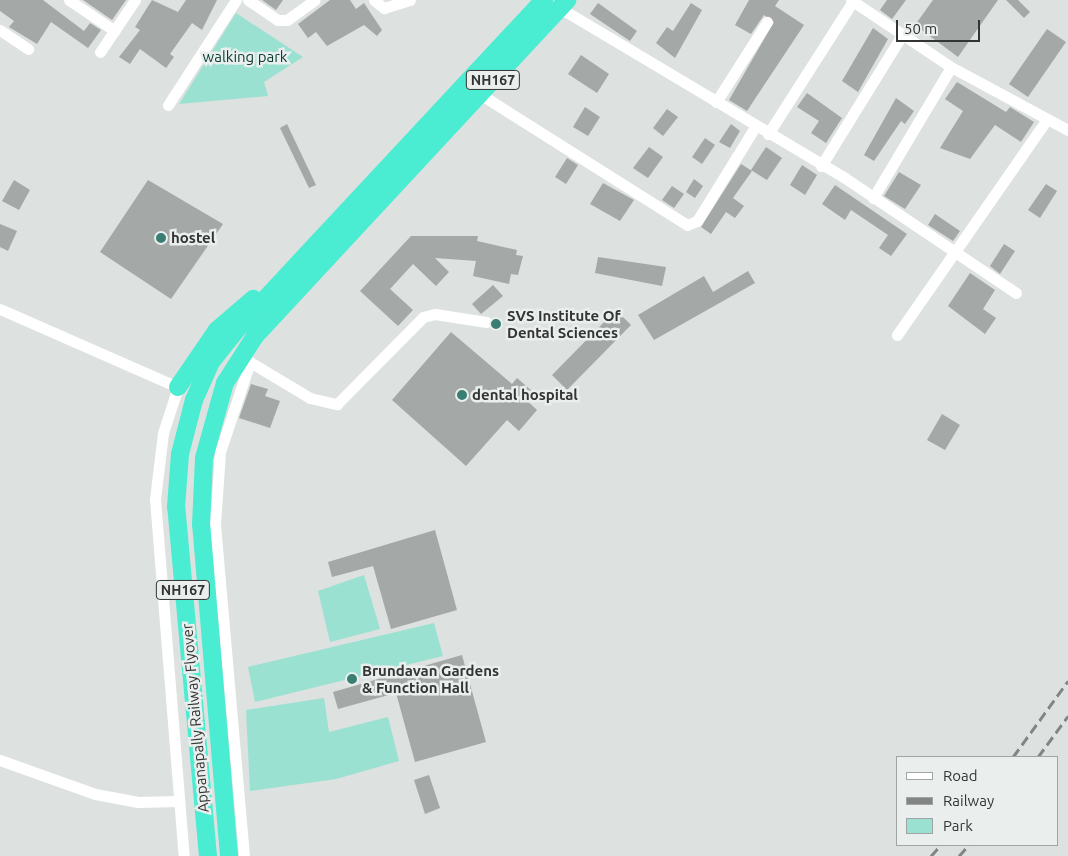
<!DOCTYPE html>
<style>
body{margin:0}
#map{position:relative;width:1068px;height:856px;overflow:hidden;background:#dde1e0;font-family:Ubuntu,sans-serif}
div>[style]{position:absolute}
.green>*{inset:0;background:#9ae1d2}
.building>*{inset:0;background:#a4a8a7}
.minor>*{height:11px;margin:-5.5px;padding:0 5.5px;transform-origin:5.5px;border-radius:5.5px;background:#fff}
.highway>*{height:18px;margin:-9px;padding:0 9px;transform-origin:9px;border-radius:9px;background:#4aecd2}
.rail>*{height:3px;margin-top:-1.5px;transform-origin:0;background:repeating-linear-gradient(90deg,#828584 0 10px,transparent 0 15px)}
.dots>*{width:14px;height:14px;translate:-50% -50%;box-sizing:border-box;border:2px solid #eaeeed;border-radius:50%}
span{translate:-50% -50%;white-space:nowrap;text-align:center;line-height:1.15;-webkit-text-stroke:5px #eaeeed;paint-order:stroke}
.shield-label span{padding:1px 4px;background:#eaeeed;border:1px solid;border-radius:4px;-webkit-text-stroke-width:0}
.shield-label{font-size:14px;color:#333534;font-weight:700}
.park-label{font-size:15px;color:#033b33}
.poi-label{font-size:15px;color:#333534;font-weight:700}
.left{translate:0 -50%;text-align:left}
.street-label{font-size:15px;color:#333534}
.legend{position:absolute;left:896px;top:756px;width:162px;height:90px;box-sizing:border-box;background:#eaeeed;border:1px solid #a1a4a3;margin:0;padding:6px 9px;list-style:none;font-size:15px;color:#333534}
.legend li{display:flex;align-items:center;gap:10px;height:25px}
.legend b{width:25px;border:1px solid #a1a4a3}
.scale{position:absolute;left:896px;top:20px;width:84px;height:22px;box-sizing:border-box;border:2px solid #333534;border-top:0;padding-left:6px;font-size:15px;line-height:18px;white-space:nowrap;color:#333534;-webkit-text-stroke:4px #eaeeed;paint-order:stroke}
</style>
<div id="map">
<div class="green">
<i style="clip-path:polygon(236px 13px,303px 57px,264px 82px,268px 96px,179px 104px)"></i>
<i style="clip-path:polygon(364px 575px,380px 629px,330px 642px,318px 591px)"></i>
<i style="clip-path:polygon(434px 623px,443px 656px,255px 702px,248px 667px)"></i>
<i style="clip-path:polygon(324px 698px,329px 732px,388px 717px,399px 761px,336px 779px,250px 791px,246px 710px)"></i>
</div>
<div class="building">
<i style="clip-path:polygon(0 0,43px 0,84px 31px,90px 23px,101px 30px,88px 48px,51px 22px,37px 44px,9px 27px,14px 21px,0 11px)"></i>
<i style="clip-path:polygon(83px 0,126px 0,112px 20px)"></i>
<i style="clip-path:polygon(152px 0,178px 12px,186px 0,217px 0,202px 30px,192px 23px,170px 54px,174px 57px,166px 68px,140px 49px,130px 64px,119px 57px,140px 30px,135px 27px)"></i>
<i style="clip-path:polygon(262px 0,283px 0,276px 10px)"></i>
<i style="clip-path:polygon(330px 0,350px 0,356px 9px,364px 3px,382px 30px,377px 36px,364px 25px,327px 46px,316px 32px,308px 38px,298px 24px)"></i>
<i style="clip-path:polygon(749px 0,779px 0,775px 6px,804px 25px,747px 111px,729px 100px,774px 22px,764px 15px,751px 34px,735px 25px)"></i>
<i style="clip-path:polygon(887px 0,906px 0,892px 19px,880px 10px)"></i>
<i style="clip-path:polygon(933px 0,998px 0,958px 57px,915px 25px)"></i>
<i style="clip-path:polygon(1006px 0,1018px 0,1030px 12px,1024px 18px)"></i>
<i style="clip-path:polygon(598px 3px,637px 31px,630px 41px,590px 14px)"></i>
<i style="clip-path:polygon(691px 3px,702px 10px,675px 58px,656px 43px,667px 27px,673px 31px)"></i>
<i style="clip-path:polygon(873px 28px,888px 39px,858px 92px,842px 81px)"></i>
<i style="clip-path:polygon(1047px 29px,1066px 42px,1028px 97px,1009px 84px)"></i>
<i style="clip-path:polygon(581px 55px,609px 74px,597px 93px,568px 74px)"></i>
<i style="clip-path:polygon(957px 82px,1006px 112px,1010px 107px,1034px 122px,1021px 142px,995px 125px,970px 159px,940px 148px,963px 111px,945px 99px)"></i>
<i style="clip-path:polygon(807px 93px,842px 118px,826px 143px,811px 133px,819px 121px,797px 107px)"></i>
<i style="clip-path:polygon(896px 98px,914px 111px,905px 124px,901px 121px,874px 161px,864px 155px)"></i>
<i style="clip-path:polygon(585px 107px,600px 117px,588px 136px,573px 127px)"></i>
<i style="clip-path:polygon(667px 109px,678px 117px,663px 136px,653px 128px)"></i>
<i style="clip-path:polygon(287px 124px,316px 185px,309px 188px,280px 128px)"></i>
<i style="clip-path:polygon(731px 124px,740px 131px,730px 148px,719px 142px)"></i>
<i style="clip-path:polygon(705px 138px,715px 145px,702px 164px,692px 157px)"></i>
<i style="clip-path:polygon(649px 147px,663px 157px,648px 178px,633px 168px)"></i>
<i style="clip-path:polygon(766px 147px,782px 158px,767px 180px,751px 170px)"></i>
<i style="clip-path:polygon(567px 158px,578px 165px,566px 184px,555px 177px)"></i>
<i style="clip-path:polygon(741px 164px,752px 171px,733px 198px,744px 206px,735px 218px,726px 212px,711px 234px,701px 227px)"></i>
<i style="clip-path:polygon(802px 165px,817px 175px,805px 195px,790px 185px)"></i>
<i style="clip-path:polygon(899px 172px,921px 185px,905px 209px,884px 196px)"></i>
<i style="clip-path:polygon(694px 179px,703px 186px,695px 198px,686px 192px)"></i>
<i style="clip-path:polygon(14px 180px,30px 190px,19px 210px,2px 201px)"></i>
<i style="clip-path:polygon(148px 180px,223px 224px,171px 299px,100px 252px)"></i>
<i style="clip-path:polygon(603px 183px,634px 200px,620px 221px,590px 204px)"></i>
<i style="clip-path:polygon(1046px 184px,1057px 191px,1040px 218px,1028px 210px)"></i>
<i style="clip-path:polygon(835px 185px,907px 234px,891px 256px,879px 248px,888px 235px,851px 210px,845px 220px,822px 204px)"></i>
<i style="clip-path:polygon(672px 186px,684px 194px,674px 208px,662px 200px)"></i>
<i style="clip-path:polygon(935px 214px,960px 231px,953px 241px,928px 225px)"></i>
<i style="clip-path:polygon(0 224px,17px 231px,8px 251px,0 247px)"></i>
<i style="clip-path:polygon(411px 236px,478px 236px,477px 241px,517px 250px,516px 255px,523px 256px,518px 275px,511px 274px,509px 284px,473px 276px,476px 261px,435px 258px,449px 272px,436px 286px,413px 264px,390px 289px,413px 310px,398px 326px,360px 291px)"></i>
<i style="clip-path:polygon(1004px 244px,1015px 251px,1000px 274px,990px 266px)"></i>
<i style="clip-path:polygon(598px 257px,666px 267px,662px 286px,595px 273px)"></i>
<i style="clip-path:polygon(748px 271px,755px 283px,654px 340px,638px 315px,704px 276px,713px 292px)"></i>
<i style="clip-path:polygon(970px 273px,995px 290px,983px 309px,996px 318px,985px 334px,948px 306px)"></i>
<i style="clip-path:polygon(493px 285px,503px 296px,481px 314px,472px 304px)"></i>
<i style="clip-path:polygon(616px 310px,631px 325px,567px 390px,552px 375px)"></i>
<i style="clip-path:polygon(451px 332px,512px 384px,517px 378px,532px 391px,525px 399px,537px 410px,519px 431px,507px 420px,466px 466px,392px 400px)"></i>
<i style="clip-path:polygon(251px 384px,268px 389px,265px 396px,280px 401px,270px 428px,239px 418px)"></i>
<i style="clip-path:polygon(942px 414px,960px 425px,945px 450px,927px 440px)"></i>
<i style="clip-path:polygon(435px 530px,457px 610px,391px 629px,373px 566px,332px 577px,328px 562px)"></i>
<i style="clip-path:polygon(462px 655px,486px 742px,415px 762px,396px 693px,338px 709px,333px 692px)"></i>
<i style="clip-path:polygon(429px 775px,440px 808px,425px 814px,414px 780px)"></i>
</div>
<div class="minor">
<i style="left:69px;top:0;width:55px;rotate:34deg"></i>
<i style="left:248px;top:0;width:36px;rotate:34deg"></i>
<i style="left:278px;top:20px;width:9px"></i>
<i style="left:287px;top:20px;width:34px;rotate:-36deg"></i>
<i style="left:374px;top:0;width:13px;rotate:39deg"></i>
<i style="left:384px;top:8px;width:27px;rotate:-17deg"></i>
<i style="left:851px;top:0;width:120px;rotate:33.8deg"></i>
<i style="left:951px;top:67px;width:133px;rotate:28.3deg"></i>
<i style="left:560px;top:8px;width:332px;rotate:30.8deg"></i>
<i style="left:845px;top:178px;width:206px;rotate:33.9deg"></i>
<i style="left:0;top:30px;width:34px;rotate:34deg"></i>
<i style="left:100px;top:52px;width:63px;rotate:-56.1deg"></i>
<i style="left:480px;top:94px;width:245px;rotate:32.3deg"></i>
<i style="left:687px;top:225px;width:11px;rotate:-22deg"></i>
<i style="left:697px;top:221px;width:110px;rotate:-58.3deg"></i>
<i style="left:716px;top:102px;width:95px;rotate:-57.5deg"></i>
<i style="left:168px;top:105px;width:125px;rotate:-57.1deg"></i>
<i style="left:768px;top:134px;width:158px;rotate:-57.4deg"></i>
<i style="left:821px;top:166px;width:156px;rotate:-58.3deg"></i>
<i style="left:873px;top:198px;width:152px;rotate:-59.2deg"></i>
<i style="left:0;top:309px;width:194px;rotate:23.7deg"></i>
<i style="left:178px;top:387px;width:48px;rotate:108.1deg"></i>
<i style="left:163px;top:433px;width:66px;rotate:96.9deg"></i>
<i style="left:155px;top:499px;width:358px;rotate:85.4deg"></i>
<i style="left:897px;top:335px;width:263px;rotate:-55.2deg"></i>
<i style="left:0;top:760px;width:101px;rotate:19.7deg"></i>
<i style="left:95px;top:794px;width:44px;rotate:10.5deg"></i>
<i style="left:138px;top:802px;width:41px;rotate:-1.4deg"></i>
<i style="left:244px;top:856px;width:333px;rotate:-95deg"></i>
<i style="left:215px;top:524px;width:72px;rotate:-86deg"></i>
<i style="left:220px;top:452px;width:95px;rotate:-71.6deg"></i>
<i style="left:250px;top:362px;width:70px;rotate:31deg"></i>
<i style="left:310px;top:398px;width:28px;rotate:13deg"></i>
<i style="left:337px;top:404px;width:122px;rotate:-45.3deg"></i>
<i style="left:423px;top:317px;width:12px;rotate:-14deg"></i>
<i style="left:435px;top:314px;width:52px;rotate:8.9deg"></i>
</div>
<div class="highway">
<i style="left:178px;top:387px;width:69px;rotate:-55.6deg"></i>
<i style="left:217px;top:330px;width:48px;rotate:-40.7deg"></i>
<i style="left:208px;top:856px;width:350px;rotate:-95.2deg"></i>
<i style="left:176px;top:507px;width:53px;rotate:-85.7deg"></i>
<i style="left:180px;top:454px;width:56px;rotate:-75.5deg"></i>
<i style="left:194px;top:400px;width:42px;rotate:-65.9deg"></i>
<i style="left:211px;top:362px;width:43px;rotate:-51.5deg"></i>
<i style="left:238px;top:328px;width:449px;rotate:-47deg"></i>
<i style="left:229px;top:856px;width:332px;rotate:-94.8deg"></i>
<i style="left:201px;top:525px;width:67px;rotate:-87.4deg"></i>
<i style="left:204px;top:458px;width:78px;rotate:-74.4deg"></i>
<i style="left:225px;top:383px;width:56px;rotate:-57.4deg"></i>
<i style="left:255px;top:336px;width:459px;rotate:-47.1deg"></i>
</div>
<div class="rail">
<i style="left:1013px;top:757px;width:94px;rotate:-54.1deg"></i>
<i style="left:1038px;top:757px;width:51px;rotate:-53.8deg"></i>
<i style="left:931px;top:856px;width:15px;rotate:-48deg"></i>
<i style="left:959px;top:856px;width:15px;rotate:-48deg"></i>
</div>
<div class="dots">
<i style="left:161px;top:238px;background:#3a7e72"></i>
<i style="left:496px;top:324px;background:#3a7e72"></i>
<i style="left:462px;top:395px;background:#3a7e72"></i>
<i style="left:352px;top:679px;background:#3a7e72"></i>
</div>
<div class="shield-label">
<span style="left:493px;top:80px">NH167</span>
<span style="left:183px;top:590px">NH167</span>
</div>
<div class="park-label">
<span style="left:245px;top:57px">walking park</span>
</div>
<div class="poi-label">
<span class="left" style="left:171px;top:238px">hostel</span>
<span class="left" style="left:507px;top:324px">SVS Institute Of<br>Dental Sciences</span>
<span class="left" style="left:472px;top:395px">dental hospital</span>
<span class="left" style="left:362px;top:679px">Brundavan Gardens<br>&amp; Function Hall</span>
</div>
<div class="street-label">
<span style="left:195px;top:718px;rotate:-95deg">Appanapally Railway Flyover</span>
</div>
<ul class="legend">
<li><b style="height:6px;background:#fff"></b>Road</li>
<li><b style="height:6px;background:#828584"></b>Railway</li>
<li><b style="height:14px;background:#9ae1d2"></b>Park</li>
</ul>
<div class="scale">50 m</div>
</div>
